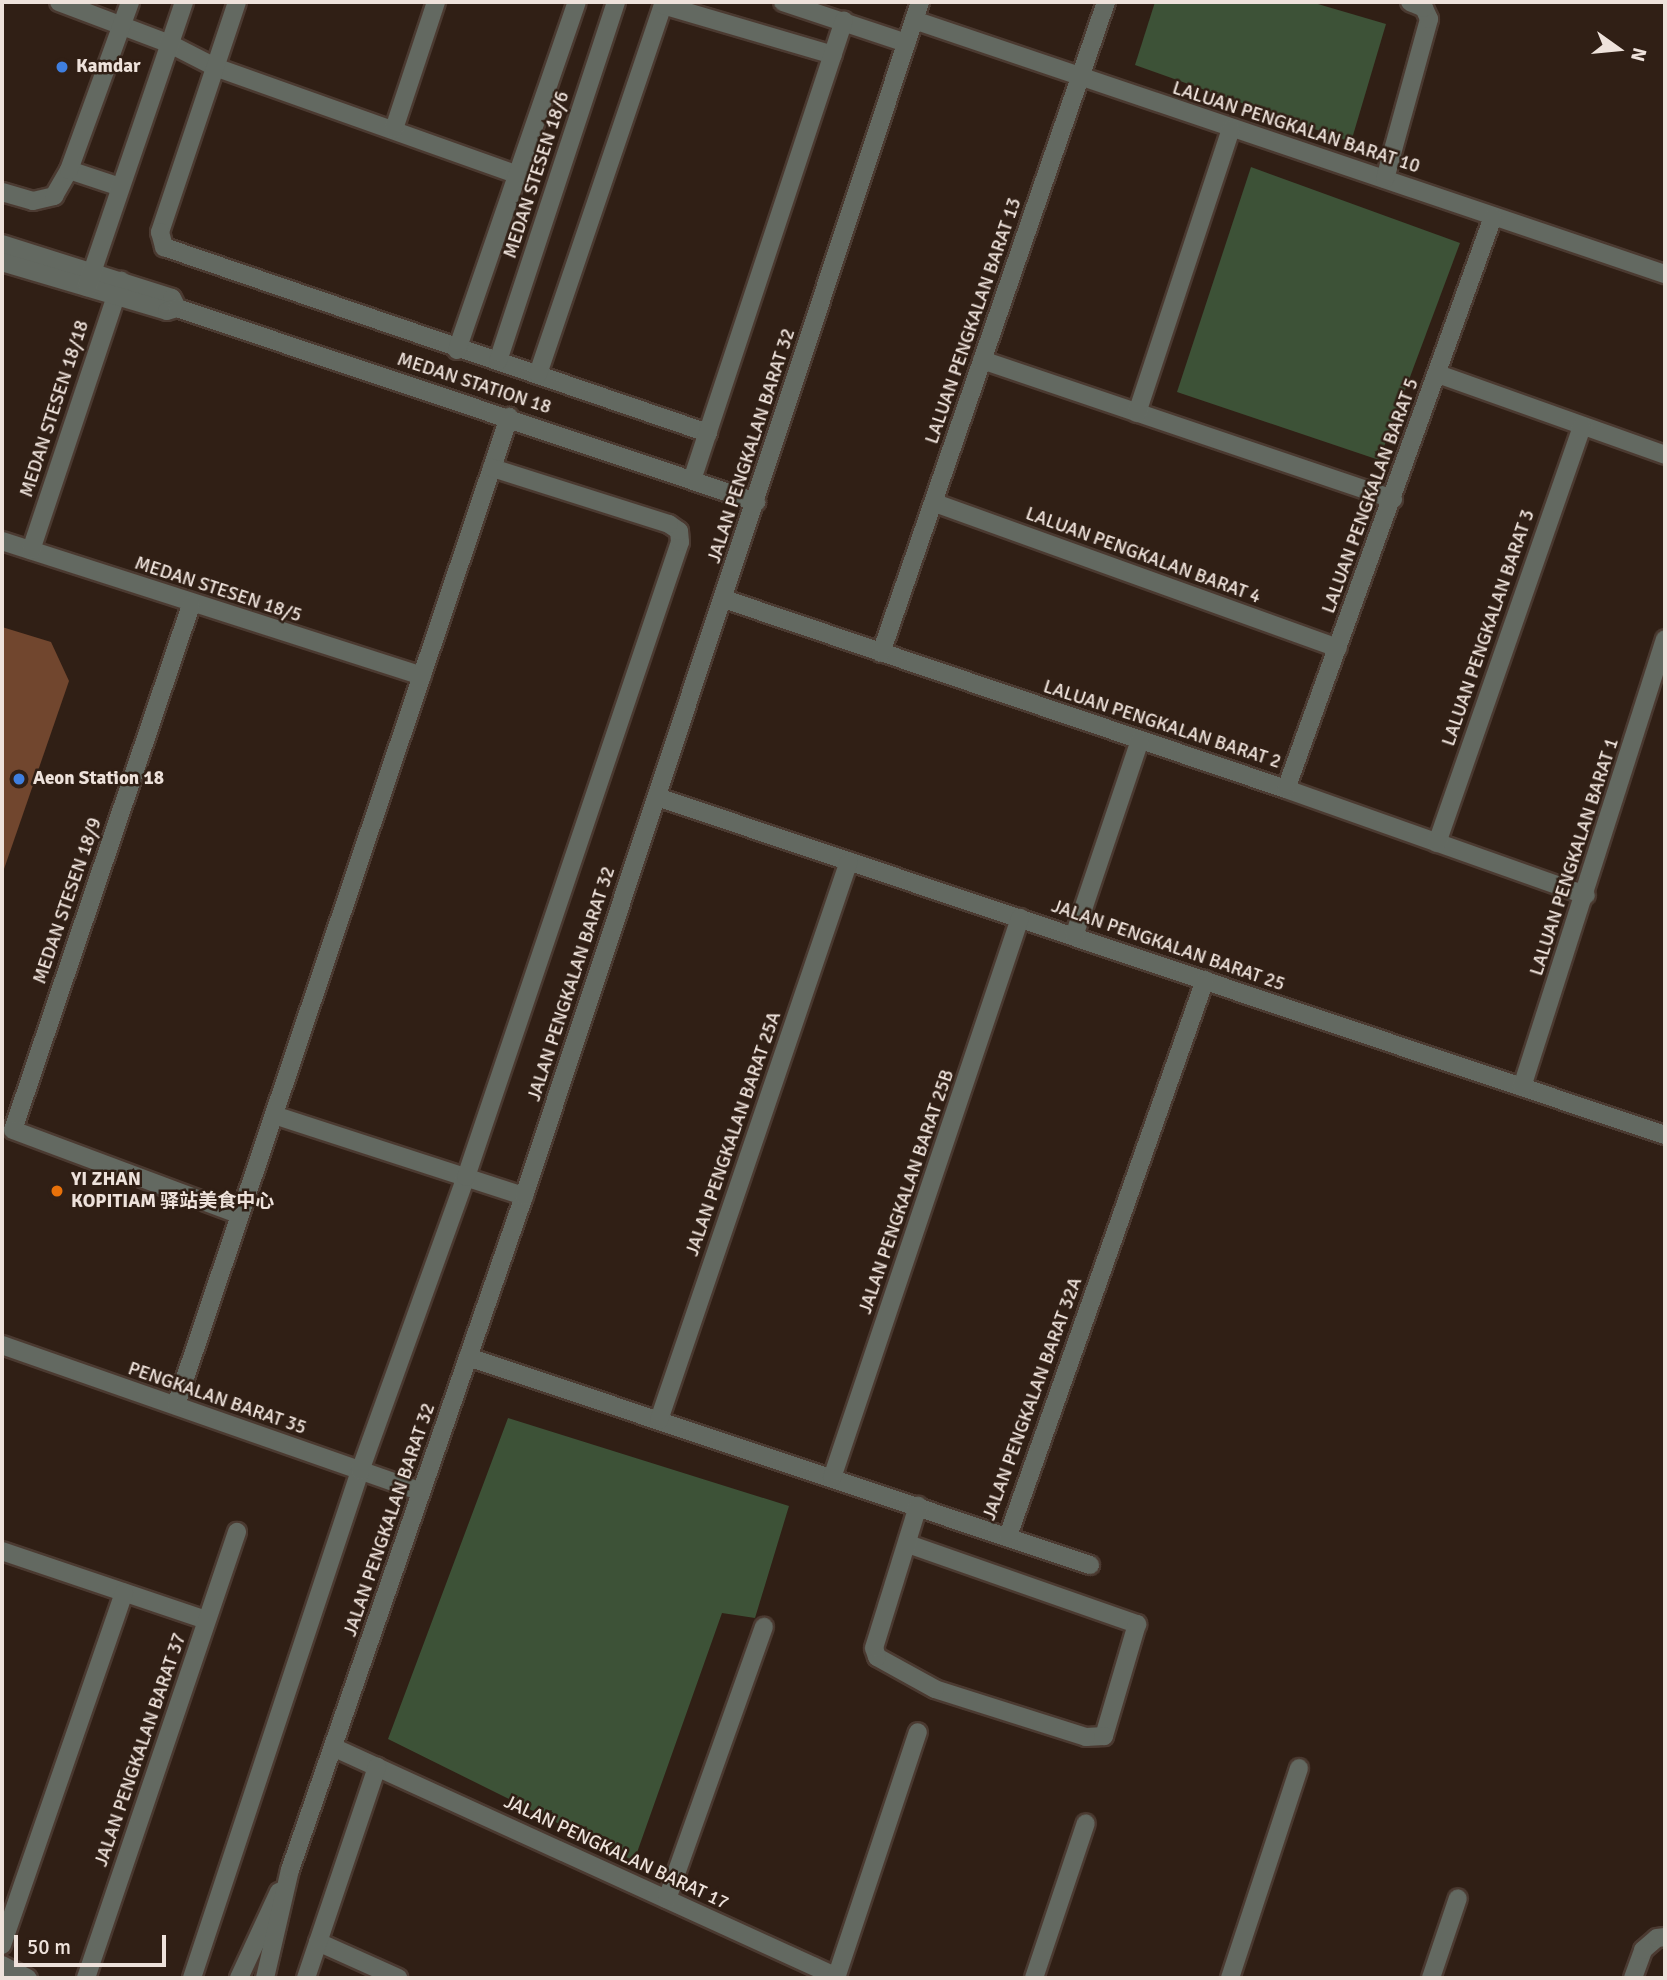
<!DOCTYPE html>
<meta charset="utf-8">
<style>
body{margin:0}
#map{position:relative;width:1667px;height:1980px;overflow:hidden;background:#301f15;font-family:Signika,"Noto Sans SC",sans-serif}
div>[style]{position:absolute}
.green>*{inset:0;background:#3d5237}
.building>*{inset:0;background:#71462e}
.roads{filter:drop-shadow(2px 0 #4b3a31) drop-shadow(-2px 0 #4b3a31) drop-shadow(0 2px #4b3a31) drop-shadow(0 -2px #4b3a31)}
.minor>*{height:18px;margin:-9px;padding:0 9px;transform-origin:9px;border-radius:9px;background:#636961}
.tertiary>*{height:18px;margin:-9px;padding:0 9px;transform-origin:9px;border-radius:9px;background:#636961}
.dots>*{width:19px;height:19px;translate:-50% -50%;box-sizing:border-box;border:4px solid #301f15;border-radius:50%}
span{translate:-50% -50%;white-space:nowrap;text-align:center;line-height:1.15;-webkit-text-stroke:5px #301f15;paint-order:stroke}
.poi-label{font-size:19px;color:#eee2db;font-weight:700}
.left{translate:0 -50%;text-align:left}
.street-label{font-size:19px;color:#eee2db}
.frame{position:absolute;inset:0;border:4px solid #eee2db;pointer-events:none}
.north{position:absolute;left:1583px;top:14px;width:70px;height:70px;-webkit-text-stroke:5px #301f15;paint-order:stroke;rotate:105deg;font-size:19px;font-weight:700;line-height:28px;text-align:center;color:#eee2db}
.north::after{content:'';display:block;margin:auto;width:24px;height:32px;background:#eee2db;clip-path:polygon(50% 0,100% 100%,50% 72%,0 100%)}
.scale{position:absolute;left:14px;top:1935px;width:152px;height:32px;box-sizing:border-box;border:4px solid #eee2db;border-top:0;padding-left:9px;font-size:21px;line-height:24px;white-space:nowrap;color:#eee2db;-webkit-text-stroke:5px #301f15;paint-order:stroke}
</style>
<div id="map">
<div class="green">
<i style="clip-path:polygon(1155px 2px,1311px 2px,1386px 24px,1351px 142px,1135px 65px)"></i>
<i style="clip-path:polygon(1251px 167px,1460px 243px,1379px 460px,1177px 392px)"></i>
<i style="clip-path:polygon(508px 1418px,789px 1506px,755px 1618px,722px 1613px,634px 1861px,388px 1739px)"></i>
</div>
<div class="building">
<i style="clip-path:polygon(2px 627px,51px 642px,69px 681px,4px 869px)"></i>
</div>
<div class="roads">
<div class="minor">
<i style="left:59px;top:2px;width:119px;rotate:20.7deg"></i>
<i style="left:170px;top:44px;width:51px;rotate:27.1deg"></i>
<i style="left:215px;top:67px;width:323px;rotate:19.6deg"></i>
<i style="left:237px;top:2px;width:243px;rotate:108.5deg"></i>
<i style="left:160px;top:232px;width:16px;rotate:75deg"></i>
<i style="left:164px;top:247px;width:575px;rotate:18.88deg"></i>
<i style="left:783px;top:2px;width:130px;rotate:18.4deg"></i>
<i style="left:914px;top:20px;width:793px;rotate:18.69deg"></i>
<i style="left:394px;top:129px;width:134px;rotate:-71.7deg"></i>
<i style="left:69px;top:170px;width:54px;rotate:18.4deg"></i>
<i style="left:1385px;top:179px;width:166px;rotate:-74.6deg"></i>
<i style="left:1429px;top:19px;width:12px;rotate:-114deg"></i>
<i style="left:1424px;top:8px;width:15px;rotate:-157deg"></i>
<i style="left:2px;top:192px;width:32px;rotate:16deg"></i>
<i style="left:33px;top:201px;width:22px;rotate:-13deg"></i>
<i style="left:54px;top:196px;width:30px;rotate:-60deg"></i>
<i style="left:69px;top:170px;width:179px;rotate:-70deg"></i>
<i style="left:457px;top:350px;width:368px;rotate:-71deg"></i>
<i style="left:982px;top:360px;width:434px;rotate:18.7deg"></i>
<i style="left:498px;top:361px;width:378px;rotate:-71.8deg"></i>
<i style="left:538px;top:374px;width:390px;rotate:-71.3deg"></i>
<i style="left:663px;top:5px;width:177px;rotate:16.4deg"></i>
<i style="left:1438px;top:374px;width:241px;rotate:19.6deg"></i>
<i style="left:1137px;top:413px;width:299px;rotate:-71.7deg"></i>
<i style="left:692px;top:480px;width:484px;rotate:-71.7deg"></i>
<i style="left:935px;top:503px;width:428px;rotate:19.8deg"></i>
<i style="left:2px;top:541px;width:441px;rotate:17.8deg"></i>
<i style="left:31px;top:550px;width:284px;rotate:-71.5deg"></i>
<i style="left:724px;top:599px;width:593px;rotate:18.68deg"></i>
<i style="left:1286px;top:789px;width:318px;rotate:19.5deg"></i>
<i style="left:191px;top:605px;width:554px;rotate:108.73deg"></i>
<i style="left:13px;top:1130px;width:242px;rotate:20.5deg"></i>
<i style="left:881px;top:653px;width:689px;rotate:-70.93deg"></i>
<i style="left:1286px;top:789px;width:608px;rotate:-70.11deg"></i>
<i style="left:657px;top:797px;width:1063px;rotate:18.54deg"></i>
<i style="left:1437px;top:843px;width:441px;rotate:-70.8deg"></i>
<i style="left:1074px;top:936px;width:207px;rotate:-71.4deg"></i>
<i style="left:1522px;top:1087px;width:470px;rotate:-72.3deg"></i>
<i style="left:274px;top:1115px;width:263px;rotate:18deg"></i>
<i style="left:2px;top:1345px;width:442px;rotate:19.3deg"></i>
<i style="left:468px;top:1357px;width:656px;rotate:18.49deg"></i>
<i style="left:176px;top:1405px;width:1043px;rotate:-71.37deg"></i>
<i style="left:659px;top:1420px;width:590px;rotate:-71.23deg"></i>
<i style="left:832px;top:1478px;width:591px;rotate:-71.44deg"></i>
<i style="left:1008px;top:1536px;width:590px;rotate:-70.49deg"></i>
<i style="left:908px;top:1544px;width:243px;rotate:19.3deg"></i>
<i style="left:1137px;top:1624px;width:117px;rotate:106.4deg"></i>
<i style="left:1104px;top:1736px;width:18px;rotate:177deg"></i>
<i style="left:1086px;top:1737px;width:158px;rotate:-162.4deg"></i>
<i style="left:935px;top:1689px;width:66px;rotate:-151.1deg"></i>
<i style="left:877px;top:1657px;width:9px;rotate:-108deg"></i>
<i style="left:874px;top:1648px;width:149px;rotate:-72.8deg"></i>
<i style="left:2px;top:1551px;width:215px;rotate:18.7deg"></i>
<i style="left:335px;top:1748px;width:552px;rotate:24.52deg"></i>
<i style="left:667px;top:1899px;width:289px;rotate:-70.4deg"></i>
<i style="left:318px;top:1942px;width:88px;rotate:24.2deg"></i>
<i style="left:2px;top:1945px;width:373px;rotate:-70.9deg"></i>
<i style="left:2px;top:1965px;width:29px;rotate:27deg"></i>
<i style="left:86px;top:1978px;width:471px;rotate:-71.3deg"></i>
<i style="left:192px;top:1978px;width:534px;rotate:-71.67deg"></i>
<i style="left:360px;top:1471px;width:313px;rotate:-70.2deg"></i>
<i style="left:466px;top:1177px;width:670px;rotate:-71.38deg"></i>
<i style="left:680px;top:542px;width:11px;rotate:-95deg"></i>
<i style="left:679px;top:531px;width:12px;rotate:-145deg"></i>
<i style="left:669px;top:524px;width:186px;rotate:-162.4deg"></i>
<i style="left:306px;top:1978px;width:223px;rotate:-71.4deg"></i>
<i style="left:836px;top:1978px;width:259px;rotate:-71.6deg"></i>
<i style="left:1034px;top:1978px;width:163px;rotate:-71.5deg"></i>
<i style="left:1230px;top:1978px;width:221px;rotate:-71.8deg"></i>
<i style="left:1431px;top:1978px;width:84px;rotate:-71.4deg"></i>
<i style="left:1633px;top:1978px;width:30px;rotate:-70deg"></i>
<i style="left:1643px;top:1950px;width:18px;rotate:-41deg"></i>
<i style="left:1657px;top:1938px;width:8px;rotate:-7deg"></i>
</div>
<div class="tertiary">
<i style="left:2px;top:244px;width:178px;rotate:17.6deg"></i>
<i style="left:172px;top:298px;width:11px;rotate:63deg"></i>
<i style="left:2px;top:262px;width:172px;rotate:16.5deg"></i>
<i style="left:167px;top:311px;width:10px;rotate:-17deg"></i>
<i style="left:177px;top:308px;width:611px;rotate:18.52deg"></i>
<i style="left:87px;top:287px;width:301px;rotate:-71.2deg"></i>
<i style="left:239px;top:1978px;width:95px;rotate:-65.1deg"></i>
<i style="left:265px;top:1978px;width:111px;rotate:-77deg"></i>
<i style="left:290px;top:1870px;width:713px;rotate:-70.85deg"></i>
<i style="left:524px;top:1196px;width:1258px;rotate:-71.65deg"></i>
</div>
</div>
<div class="dots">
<i style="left:62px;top:67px;background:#3f7fe0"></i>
<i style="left:19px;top:779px;background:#3f7fe0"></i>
<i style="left:57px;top:1191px;background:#e8710a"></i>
</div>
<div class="poi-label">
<span class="left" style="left:76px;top:67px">Kamdar</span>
<span class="left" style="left:33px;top:779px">Aeon Station 18</span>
<span class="left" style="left:71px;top:1191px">YI ZHAN<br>KOPITIAM 驿站美食中心</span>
</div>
<div class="street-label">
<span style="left:1296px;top:128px;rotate:18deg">LALUAN PENGKALAN BARAT 10</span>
<span style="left:537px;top:175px;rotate:-72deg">MEDAN STESEN 18/6</span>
<span style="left:974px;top:321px;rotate:-71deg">LALUAN PENGKALAN BARAT 13</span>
<span style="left:474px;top:384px;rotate:18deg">MEDAN STATION 18</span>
<span style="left:55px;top:409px;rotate:-72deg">MEDAN STESEN 18/18</span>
<span style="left:752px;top:446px;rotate:-72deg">JALAN PENGKALAN BARAT 32</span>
<span style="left:1371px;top:496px;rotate:-70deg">LALUAN PENGKALAN BARAT 5</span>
<span style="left:1143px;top:556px;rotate:20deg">LALUAN PENGKALAN BARAT 4</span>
<span style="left:218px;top:590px;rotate:18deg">MEDAN STESEN 18/5</span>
<span style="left:1489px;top:628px;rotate:-71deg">LALUAN PENGKALAN BARAT 3</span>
<span style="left:1162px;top:725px;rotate:18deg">LALUAN PENGKALAN BARAT 2</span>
<span style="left:1575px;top:857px;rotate:-72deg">LALUAN PENGKALAN BARAT 1</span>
<span style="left:68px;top:901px;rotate:-71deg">MEDAN STESEN 18/9</span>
<span style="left:1168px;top:946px;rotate:19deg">JALAN PENGKALAN BARAT 25</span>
<span style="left:572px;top:984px;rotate:-72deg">JALAN PENGKALAN BARAT 32</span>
<span style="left:734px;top:1134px;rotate:-71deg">JALAN PENGKALAN BARAT 25A</span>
<span style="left:907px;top:1192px;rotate:-71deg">JALAN PENGKALAN BARAT 25B</span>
<span style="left:217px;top:1399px;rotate:19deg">PENGKALAN BARAT 35</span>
<span style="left:1033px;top:1399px;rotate:-70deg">JALAN PENGKALAN BARAT 32A</span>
<span style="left:390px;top:1520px;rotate:-71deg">JALAN PENGKALAN BARAT 32</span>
<span style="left:141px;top:1750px;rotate:-71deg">JALAN PENGKALAN BARAT 37</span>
<span style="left:616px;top:1853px;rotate:25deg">JALAN PENGKALAN BARAT 17</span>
</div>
<div class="frame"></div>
<div class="north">N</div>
<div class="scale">50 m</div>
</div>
